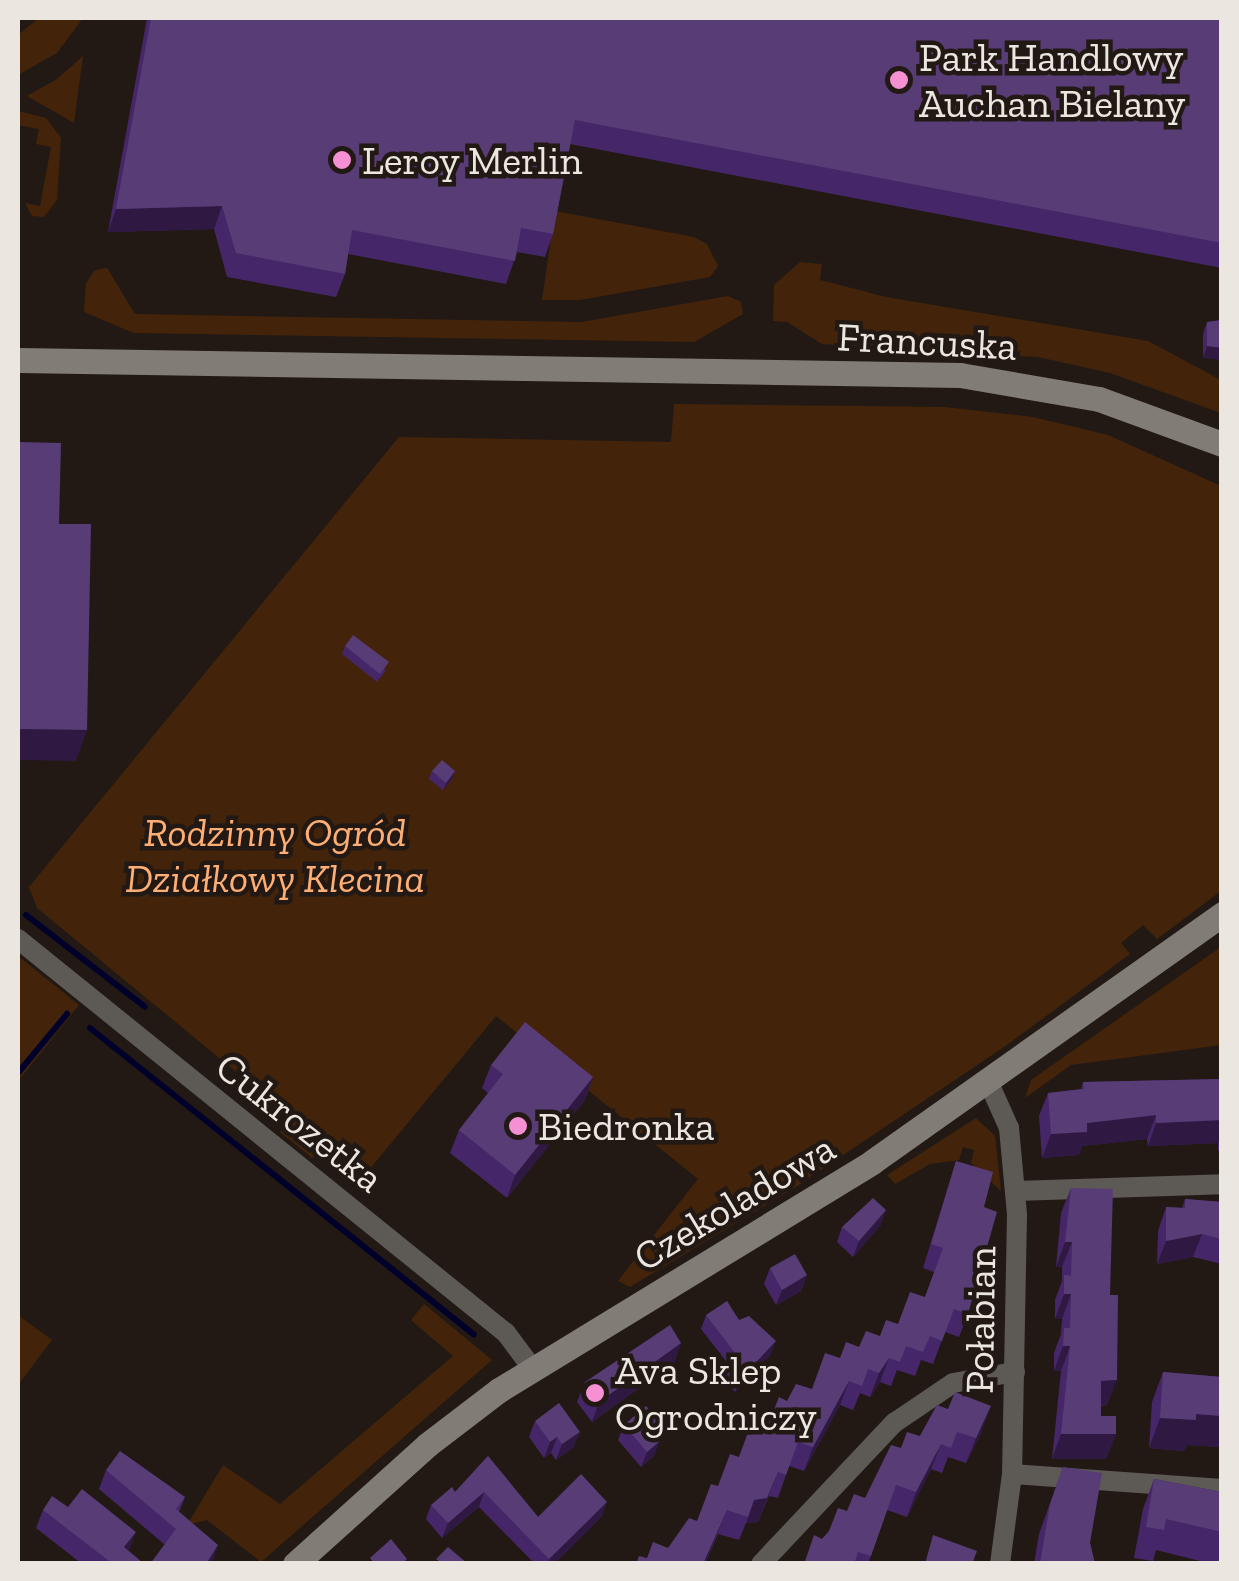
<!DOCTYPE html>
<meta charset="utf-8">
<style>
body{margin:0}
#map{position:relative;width:1239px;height:1581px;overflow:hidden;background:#221914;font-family:"Zilla Slab",serif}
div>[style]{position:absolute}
.green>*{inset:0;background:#43240a}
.stream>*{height:6px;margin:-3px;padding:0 3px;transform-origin:3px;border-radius:3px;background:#00002b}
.street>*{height:20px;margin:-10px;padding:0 10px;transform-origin:10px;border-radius:10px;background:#5d5955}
.secondary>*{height:25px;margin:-12.5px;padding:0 12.5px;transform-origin:12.5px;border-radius:12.5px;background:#827c76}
.wall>*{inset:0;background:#452769}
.shaded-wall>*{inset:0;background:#2f1942}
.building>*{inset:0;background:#573c76}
.dots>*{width:28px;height:28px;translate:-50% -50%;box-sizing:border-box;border:5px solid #221914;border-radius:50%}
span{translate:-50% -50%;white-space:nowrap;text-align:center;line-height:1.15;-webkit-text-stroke:9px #221914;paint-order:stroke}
.poi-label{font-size:40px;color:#ece6e1}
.left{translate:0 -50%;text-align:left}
.street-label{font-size:40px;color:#ece6e1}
.park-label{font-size:40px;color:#feae73;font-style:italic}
.frame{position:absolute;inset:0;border:20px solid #ece6e1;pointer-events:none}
</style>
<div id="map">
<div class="green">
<i style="clip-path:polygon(39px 18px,83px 18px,57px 53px,18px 75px,18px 35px)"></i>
<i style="clip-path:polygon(83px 56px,74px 123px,27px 96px,57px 79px)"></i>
<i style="clip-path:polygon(18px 111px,46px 118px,61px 138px,57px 200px,44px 217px,32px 216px,25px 203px,40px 206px,51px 147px,36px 144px,39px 129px,18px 125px)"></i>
<i style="clip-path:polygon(555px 211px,694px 237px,707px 244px,718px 266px,710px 277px,580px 300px,542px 300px)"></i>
<i style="clip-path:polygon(800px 262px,822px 264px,820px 280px,886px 297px,1148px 341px,1221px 380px,1221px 413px,1110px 373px,1038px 357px,822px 344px,787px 322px,773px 321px,774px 285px)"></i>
<i style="clip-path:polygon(107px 268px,135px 314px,582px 322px,728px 296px,741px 302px,743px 314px,694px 342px,134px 333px,84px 312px,86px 283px,95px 270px)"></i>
<i style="clip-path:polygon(674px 404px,944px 407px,1033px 417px,1108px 435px,1221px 486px,1221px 891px,1157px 939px,1143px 925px,1121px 943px,1130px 954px,1007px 1045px,797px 1186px,630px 1287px,618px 1281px,698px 1179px,496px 1016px,364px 1176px,325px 1145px,312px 1158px,280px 1132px,291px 1117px,37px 908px,29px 887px,399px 437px,671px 442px)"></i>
<i style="clip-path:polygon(1221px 947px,1221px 1045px,1071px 1065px,1025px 1098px,1031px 1080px)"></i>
<i style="clip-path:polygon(18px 956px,79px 1005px,18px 1081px)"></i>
<i style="clip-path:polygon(976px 1118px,995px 1136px,1001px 1191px,971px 1163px,974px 1150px,963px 1147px,959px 1160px,930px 1164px,895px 1184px,887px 1175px)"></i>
<i style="clip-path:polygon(424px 1304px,492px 1360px,261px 1562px,207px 1520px,187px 1525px,223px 1465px,280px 1504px,453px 1356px,411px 1320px)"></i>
<i style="clip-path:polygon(18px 1315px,52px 1340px,18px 1385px)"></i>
</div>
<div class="stream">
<i style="left:26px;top:915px;width:150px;rotate:37.7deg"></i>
<i style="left:90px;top:1028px;width:491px;rotate:38.6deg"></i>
<i style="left:18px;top:1073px;width:77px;rotate:-50.3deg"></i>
</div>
<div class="street">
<i style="left:18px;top:939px;width:627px;rotate:38.92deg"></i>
<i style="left:506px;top:1333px;width:44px;rotate:53.4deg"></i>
<i style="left:988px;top:1081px;width:51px;rotate:65.9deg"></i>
<i style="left:1009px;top:1128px;width:87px;rotate:84.7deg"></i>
<i style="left:1017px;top:1215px;width:259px;rotate:91.1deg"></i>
<i style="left:1012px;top:1474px;width:91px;rotate:97.6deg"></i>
<i style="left:1016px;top:1191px;width:206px;rotate:-1.9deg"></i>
<i style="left:1012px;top:1474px;width:211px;rotate:4.1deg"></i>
<i style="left:761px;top:1564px;width:194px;rotate:-46.7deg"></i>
<i style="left:894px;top:1423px;width:71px;rotate:-34.1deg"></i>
<i style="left:953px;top:1383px;width:63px;rotate:-10.1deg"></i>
</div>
<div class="secondary">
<i style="left:18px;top:360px;width:942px;rotate:0.91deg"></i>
<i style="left:960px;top:375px;width:141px;rotate:9.8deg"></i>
<i style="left:1099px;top:399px;width:131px;rotate:20.1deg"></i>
<i style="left:295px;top:1564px;width:178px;rotate:-42deg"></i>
<i style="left:427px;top:1445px;width:91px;rotate:-37.4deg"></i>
<i style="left:499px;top:1390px;width:437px;rotate:-31.4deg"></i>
<i style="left:872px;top:1162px;width:429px;rotate:-35.3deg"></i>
</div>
<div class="wall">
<i style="clip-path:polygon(147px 18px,1222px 18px,1222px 268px,570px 144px,553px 234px,545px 257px,517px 252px,506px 284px,348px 254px,345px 274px,336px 297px,227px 277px,214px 229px,108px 232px)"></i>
<i style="clip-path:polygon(1222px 320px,1203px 358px,1203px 334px,1207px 322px)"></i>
<i style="clip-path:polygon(345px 646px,386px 670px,377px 682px,342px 654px)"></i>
<i style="clip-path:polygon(432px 771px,455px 771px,452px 779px,443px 790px,429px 779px)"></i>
<i style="clip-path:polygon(491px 1065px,593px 1077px,585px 1100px,507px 1198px,450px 1153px,459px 1130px,488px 1093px,482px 1088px)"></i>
<i style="clip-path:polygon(1222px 1079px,1222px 1151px,1218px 1151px,1218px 1143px,1148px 1146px,1147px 1139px,1082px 1146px,1079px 1155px,1042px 1158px,1039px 1116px,1048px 1093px,1081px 1089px,1083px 1082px)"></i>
<i style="clip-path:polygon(956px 1161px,984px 1207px,968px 1314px,959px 1337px,945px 1332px,933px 1364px,921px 1360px,915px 1376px,897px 1370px,891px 1386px,880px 1382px,870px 1397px,860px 1393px,853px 1410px,840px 1405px,804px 1471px,789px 1466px,778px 1498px,769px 1496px,758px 1522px,746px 1523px,739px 1540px,718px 1534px,705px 1564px,636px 1564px,668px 1548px,697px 1521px,739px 1457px,766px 1430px,787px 1401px,812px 1389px,840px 1358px,880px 1336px,898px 1324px,925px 1297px,934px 1272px,923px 1268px)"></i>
<i style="clip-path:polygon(1071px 1188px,1107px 1405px,1101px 1406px,1101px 1416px,1116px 1434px,1106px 1459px,1052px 1459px,1061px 1371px,1054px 1371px,1054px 1353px,1061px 1334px,1062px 1319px,1055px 1319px,1055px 1300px,1062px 1281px,1062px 1267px,1056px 1267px,1061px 1213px)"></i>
<i style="clip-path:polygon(1185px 1199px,1222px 1202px,1222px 1264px,1193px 1257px,1157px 1264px,1158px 1231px,1166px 1207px,1182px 1208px)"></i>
<i style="clip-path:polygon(886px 1210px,880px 1226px,853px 1257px,837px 1242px,842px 1227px)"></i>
<i style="clip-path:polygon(770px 1268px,807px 1275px,801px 1291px,776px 1305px,764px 1284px)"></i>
<i style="clip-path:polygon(706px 1315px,739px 1320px,771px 1354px,735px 1392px,723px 1379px,729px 1365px,701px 1329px)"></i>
<i style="clip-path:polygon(681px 1343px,674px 1363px,592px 1422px,577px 1402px,585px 1382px)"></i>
<i style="clip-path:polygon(1163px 1372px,1222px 1377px,1222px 1447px,1187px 1445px,1184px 1451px,1149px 1448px,1152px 1402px)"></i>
<i style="clip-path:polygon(937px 1405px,982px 1431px,966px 1463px,948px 1457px,942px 1473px,931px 1469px,907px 1517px,887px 1510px,868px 1564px,804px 1564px,822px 1539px,847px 1511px,865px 1498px,901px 1448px,920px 1436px)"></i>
<i style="clip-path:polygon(535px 1421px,574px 1447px,556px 1460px,551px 1453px,544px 1458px,529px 1437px)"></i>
<i style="clip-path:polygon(624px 1425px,663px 1426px,654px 1456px,641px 1467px,618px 1440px)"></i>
<i style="clip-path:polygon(488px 1456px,538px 1517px,602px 1516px,554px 1564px,535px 1564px,479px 1507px,442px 1538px,426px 1519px,431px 1505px,455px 1492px)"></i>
<i style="clip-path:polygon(1063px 1467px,1090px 1543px,1095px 1564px,1034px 1564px,1039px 1534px)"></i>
<i style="clip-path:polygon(106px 1470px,185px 1497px,179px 1512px,212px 1563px,164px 1544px,99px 1489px)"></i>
<i style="clip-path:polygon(1154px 1479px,1222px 1492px,1222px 1564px,1212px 1564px,1156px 1550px,1153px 1561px,1134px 1558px,1143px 1509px)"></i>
<i style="clip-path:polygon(68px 1507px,129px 1551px,144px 1564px,82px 1564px,36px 1528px,43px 1510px)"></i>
</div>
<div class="shaded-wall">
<i style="clip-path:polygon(222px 206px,214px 229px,108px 232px,116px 209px)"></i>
<i style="clip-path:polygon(1207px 346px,1222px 348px,1222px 360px,1203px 358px)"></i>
<i style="clip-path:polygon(18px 729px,87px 730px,76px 761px,18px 760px)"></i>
<i style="clip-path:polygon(455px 771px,452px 779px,443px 790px,446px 783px)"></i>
<i style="clip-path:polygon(593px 1077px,585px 1100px,507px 1198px,515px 1175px)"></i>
<i style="clip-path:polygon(1156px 1115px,1147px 1139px,1082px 1146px,1079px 1155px,1042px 1158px,1051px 1134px,1087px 1123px)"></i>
<i style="clip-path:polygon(1222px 1120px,1222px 1132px,1218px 1143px,1148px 1146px,1156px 1123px)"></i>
<i style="clip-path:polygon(886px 1210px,880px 1226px,853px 1257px,859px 1241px)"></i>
<i style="clip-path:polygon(1202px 1234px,1193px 1257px,1157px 1264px,1166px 1241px)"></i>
<i style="clip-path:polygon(1065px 1242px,1072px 1242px,1062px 1267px,1056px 1267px)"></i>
<i style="clip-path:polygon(807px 1275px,801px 1291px,776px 1305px,782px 1290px)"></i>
<i style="clip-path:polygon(1064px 1294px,1071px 1294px,1062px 1319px,1055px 1319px)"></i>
<i style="clip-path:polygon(776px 1341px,771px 1354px,735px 1392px,740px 1379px)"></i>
<i style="clip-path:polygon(681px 1343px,674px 1363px,592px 1422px,599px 1402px)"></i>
<i style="clip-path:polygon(1063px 1346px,1070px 1346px,1061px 1371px,1054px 1371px)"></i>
<i style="clip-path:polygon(889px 1358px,880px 1382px,870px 1397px,879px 1373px)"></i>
<i style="clip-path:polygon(1117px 1380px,1107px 1405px,1092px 1407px,1101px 1381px)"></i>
<i style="clip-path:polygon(849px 1381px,840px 1405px,804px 1471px,813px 1447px)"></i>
<i style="clip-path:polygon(991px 1406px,982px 1431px,966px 1463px,976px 1438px)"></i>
<i style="clip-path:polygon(1196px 1414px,1222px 1416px,1222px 1447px,1187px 1445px,1184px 1451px,1149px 1448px,1160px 1418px)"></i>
<i style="clip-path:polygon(580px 1432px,574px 1447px,556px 1460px,562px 1444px)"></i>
<i style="clip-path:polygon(1061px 1434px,1116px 1434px,1106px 1459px,1052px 1459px)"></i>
<i style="clip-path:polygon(557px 1437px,551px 1453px,544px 1458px,550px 1442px)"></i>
<i style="clip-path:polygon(660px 1441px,654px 1456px,641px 1467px,647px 1452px)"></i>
<i style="clip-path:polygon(941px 1444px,931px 1469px,907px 1517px,916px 1492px)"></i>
<i style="clip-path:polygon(778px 1472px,758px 1522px,746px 1523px,754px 1500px)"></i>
<i style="clip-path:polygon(484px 1492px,479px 1507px,442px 1538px,448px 1523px)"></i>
<i style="clip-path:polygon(607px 1502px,602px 1516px,554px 1564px,548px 1564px,549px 1559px)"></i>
<i style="clip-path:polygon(727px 1510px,705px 1564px,703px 1564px)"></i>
<i style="clip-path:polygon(136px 1532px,129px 1551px,124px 1547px)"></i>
<i style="clip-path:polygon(218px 1545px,212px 1563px,206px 1564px)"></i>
</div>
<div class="building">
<i style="clip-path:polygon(151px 18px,1222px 18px,1222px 243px,575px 120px,553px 234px,521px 228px,515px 261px,352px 230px,345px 274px,236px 253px,222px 206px,116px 209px)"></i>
<i style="clip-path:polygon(1222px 320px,1222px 348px,1207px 346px,1207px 322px)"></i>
<i style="clip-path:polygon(18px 442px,61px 443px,59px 524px,91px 524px,87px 730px,18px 729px)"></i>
<i style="clip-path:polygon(353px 635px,389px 662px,380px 674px,345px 646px)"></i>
<i style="clip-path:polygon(442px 760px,455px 771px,446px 783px,432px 771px)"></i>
<i style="clip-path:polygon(525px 1022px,593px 1077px,515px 1175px,459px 1130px,503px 1074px,491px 1065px)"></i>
<i style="clip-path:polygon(1222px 1079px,1222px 1120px,1156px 1123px,1156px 1115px,1087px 1123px,1087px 1132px,1051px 1134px,1048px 1093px,1084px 1089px,1083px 1082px)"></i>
<i style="clip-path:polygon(956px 1161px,993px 1172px,984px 1207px,997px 1212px,968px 1314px,954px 1309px,942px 1341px,930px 1336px,923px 1352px,906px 1346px,900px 1362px,889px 1358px,879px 1373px,868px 1369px,862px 1386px,849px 1381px,813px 1447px,798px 1442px,786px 1475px,778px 1472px,767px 1498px,754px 1500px,748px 1517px,727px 1510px,703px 1564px,636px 1564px,639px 1556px,647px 1558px,653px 1542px,668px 1548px,689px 1518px,697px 1521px,711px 1484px,718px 1486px,730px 1454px,739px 1457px,751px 1424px,766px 1430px,779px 1397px,787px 1401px,796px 1384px,812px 1389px,825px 1353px,840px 1358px,846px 1342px,859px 1347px,866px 1331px,880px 1336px,886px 1320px,898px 1324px,910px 1292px,925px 1297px,943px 1248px,931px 1244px)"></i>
<i style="clip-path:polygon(1071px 1188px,1113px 1189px,1110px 1295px,1118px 1295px,1117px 1380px,1101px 1381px,1101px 1416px,1116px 1416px,1116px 1434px,1061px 1434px,1070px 1346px,1063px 1346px,1064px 1328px,1070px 1328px,1071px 1294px,1064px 1294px,1064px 1275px,1071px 1276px,1072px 1242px,1065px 1242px)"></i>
<i style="clip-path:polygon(873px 1198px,886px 1210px,859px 1241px,842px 1227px)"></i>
<i style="clip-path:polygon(1185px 1199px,1222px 1202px,1222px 1239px,1202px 1234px,1166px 1241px,1166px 1207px,1185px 1208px)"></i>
<i style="clip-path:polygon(795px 1254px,807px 1275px,782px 1290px,770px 1268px)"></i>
<i style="clip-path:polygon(727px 1301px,739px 1320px,749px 1316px,776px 1341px,740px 1379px,728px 1366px,738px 1357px,706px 1315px)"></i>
<i style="clip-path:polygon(670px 1325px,681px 1343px,599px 1402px,585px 1382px)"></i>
<i style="clip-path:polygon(1163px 1372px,1222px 1377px,1222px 1416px,1196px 1414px,1196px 1420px,1160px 1418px)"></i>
<i style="clip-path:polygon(955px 1392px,991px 1406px,976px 1438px,957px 1432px,951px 1448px,941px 1444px,916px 1492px,896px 1485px,871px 1556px,858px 1552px,854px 1564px,804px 1564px,814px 1535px,822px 1539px,829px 1531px,838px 1508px,847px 1511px,854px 1494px,865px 1498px,891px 1445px,901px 1448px,907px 1432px,920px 1436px,937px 1405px,948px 1409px)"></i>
<i style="clip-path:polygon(559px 1403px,580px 1432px,562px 1444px,557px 1437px,550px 1442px,535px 1421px)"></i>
<i style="clip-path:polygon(646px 1406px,663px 1426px,654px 1433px,660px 1441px,647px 1452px,624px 1425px)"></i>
<i style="clip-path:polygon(120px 1451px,185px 1497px,176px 1509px,218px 1545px,206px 1564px,150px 1564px,176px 1529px,106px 1470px)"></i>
<i style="clip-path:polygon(488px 1456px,538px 1517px,581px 1474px,607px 1502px,549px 1559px,484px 1492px,448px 1523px,431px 1505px,452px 1487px,455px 1492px)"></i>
<i style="clip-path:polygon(1063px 1467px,1102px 1473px,1090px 1543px,1095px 1564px,1040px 1564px,1050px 1504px)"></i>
<i style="clip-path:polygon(1154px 1479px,1222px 1492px,1222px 1532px,1166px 1519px,1164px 1530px,1146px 1527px)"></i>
<i style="clip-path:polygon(82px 1489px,136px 1532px,124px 1547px,144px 1564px,113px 1564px,43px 1510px,52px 1496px,68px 1507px)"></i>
<i style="clip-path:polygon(933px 1535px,977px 1551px,972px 1564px,925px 1564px)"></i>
<i style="clip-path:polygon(391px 1539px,407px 1559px,402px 1564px,375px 1564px,370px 1558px)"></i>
<i style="clip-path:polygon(448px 1547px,468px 1564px,443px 1564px,436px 1559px)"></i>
</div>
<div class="dots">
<i style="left:899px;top:80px;background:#f591d2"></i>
<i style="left:342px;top:160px;background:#f591d2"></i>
<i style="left:518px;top:1126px;background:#f591d2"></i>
<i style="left:595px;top:1393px;background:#f591d2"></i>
</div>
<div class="poi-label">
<span class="left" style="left:919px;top:80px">Park Handlowy<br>Auchan Bielany</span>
<span class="left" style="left:362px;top:160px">Leroy Merlin</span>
<span class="left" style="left:538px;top:1126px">Biedronka</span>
<span class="left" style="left:615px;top:1393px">Ava Sklep<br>Ogrodniczy</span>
</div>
<div class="street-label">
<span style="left:927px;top:341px;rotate:3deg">Francuska</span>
<span style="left:300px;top:1122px;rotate:38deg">Cukrozetka</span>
<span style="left:734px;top:1202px;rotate:-31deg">Czekoladowa</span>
<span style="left:980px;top:1320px;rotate:-89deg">Połabian</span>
</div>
<div class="park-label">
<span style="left:275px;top:855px">Rodzinny Ogród<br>Działkowy Klecina</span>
</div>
<div class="frame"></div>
</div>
